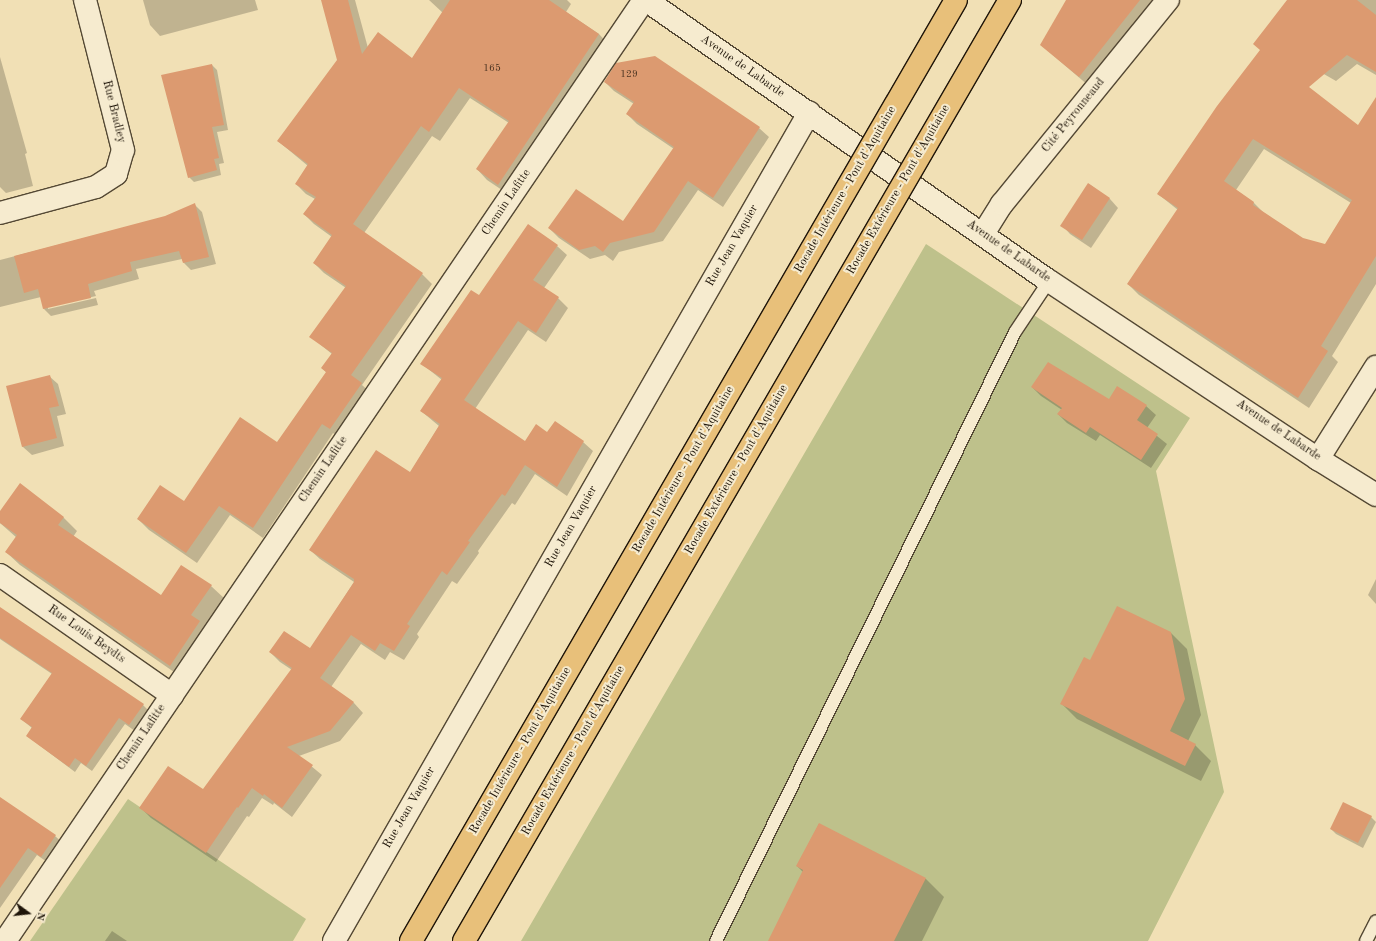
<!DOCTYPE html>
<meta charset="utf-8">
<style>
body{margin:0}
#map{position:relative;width:1376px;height:941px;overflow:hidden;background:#f1e0b5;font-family:"Old Standard TT",serif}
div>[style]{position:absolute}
.green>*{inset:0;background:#bec18b}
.shadow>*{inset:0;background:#0003}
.building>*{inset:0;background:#dc9a70}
.roads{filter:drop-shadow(1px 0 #544834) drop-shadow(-1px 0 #544834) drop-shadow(0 1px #544834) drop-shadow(0 -1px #544834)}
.lane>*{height:12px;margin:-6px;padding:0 6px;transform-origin:6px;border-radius:6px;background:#f6ebcf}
.street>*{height:22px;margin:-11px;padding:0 11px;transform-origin:11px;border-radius:11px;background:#f6ebcf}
.secondary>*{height:22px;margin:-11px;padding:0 11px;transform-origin:11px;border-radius:11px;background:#f6ebcf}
.bridges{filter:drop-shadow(1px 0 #1f1509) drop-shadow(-1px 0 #1f1509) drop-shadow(0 1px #1f1509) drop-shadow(0 -1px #1f1509)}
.highway-bridge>*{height:22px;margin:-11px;padding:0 11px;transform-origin:11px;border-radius:11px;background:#e8c07a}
span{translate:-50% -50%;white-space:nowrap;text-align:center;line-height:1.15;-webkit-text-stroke:4px #f6ebcf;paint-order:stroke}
.number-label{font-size:10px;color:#4e3623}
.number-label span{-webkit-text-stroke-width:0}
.street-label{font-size:12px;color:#1f1509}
.north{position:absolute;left:8px;top:893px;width:40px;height:40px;-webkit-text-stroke:3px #f6ebcf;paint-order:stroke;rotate:105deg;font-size:11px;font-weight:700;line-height:16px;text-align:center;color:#1f1509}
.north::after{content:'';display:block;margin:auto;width:14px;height:18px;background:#1f1509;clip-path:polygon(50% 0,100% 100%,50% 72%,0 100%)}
</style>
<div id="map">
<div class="green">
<i style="clip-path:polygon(926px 244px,1190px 418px,1156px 471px,1224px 792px,1148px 941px,521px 941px)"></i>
<i style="clip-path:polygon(128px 799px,306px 919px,293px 941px,30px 941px)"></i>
</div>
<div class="shadow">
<i style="clip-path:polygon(143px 0,255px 0,258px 10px,160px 36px,150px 25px)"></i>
<i style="clip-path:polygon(323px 0,355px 0,368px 48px,412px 59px,443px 13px,429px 0,567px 0,571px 4px,566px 12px,599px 34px,609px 45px,508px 194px,487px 180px,477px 169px,509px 123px,470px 98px,440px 141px,432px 136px,364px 233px,422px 274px,432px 284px,362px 385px,372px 394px,341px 439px,333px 433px,263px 538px,230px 515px,197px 563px,149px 530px,138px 519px,184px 502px,278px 443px,327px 373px,322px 368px,332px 354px,311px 337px,346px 288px,324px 273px,314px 263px,332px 237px,314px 224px,304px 214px,315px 199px,306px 194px,296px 184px,308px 166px,278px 141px,338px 60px)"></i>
<i style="clip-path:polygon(1067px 0,1159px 0,1089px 86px,1041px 45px)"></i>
<i style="clip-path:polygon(1288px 0,1376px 0,1376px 75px,1357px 64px,1336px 81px,1270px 43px)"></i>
<i style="clip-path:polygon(0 57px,27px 153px,25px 154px,33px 186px,6px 193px,0 187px)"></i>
<i style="clip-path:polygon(212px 65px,217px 70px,228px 130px,217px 132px,224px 163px,219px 164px,221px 175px,194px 182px,189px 177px)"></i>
<i style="clip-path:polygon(605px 82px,759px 128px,769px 137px,723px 207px,698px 190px,663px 241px,619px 252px,613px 261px,605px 255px,590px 259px,559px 238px,549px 228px,624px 222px,674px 149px,637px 124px,627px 114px,634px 104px,614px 91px)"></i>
<i style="clip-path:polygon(evenodd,1218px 106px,1376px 161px,1376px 284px,1332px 356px,1338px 362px,1309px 408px,1139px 295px,1128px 284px,1178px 210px,1158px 194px,1218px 106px,1264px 149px,1351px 203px,1326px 245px,1303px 239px,1264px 213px,1254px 203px,1236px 190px,1264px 149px)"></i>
<i style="clip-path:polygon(1089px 184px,1110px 199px,1118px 208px,1091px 248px,1070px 234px,1062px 225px)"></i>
<i style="clip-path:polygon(195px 205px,202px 212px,216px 264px,191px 270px,184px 263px,182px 259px,136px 269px,139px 279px,94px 291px,96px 296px,48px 307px,48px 309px,96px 298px,98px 305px,51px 316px,44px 309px,41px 297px,0 307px,0 260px,165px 217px)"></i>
<i style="clip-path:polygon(557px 246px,567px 255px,544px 288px,558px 298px,568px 308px,546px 342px,528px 330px,475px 409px,525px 443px,547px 434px,583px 442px,593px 451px,567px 496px,535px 474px,515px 505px,512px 503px,478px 551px,479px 553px,457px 584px,452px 581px,417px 634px,419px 637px,404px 660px,390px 652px,385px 660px,361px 644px,331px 687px,354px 703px,363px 713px,340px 741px,299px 756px,322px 775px,292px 817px,274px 803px,273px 805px,262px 798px,249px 817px,247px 816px,216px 862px,151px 818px,141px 808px,203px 791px,292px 670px,280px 662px,270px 652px,310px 650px,354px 582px,320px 559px,310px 550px,410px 473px,439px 426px,421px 411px,442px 380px,422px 364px,479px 296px)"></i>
<i style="clip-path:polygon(49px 376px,58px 384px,66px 414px,57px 416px,64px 446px,32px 455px,23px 447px,7px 387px)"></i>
<i style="clip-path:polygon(1032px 387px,1146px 406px,1156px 415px,1147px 428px,1167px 444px,1151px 468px,1100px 435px,1096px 441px,1067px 423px,1058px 414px,1062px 410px,1041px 396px)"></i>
<i style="clip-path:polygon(0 513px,63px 517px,77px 531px,73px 537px,161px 596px,211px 586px,225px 599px,184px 679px,20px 565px,6px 552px,17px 538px,0 523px)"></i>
<i style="clip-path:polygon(1376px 579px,1376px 604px,1368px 595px)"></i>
<i style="clip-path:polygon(0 608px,143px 705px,149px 711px,135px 731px,125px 724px,92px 771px,81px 763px,75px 772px,27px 736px,32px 728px,21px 719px,52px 674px,0 639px)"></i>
<i style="clip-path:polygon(1171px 633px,1187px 649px,1201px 715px,1188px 741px,1195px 745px,1211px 761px,1201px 781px,1077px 719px,1062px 704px,1090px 661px)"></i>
<i style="clip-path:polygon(0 798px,55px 836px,64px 844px,50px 864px,37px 855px,0 908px)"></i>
<i style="clip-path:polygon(1371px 817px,1376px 822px,1363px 848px,1336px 834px,1331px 829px)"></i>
<i style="clip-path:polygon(819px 824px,926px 879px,944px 897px,922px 941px,769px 941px,803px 872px,797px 866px)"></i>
<i style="clip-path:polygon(112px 931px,127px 941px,105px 941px)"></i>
</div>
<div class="building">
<i style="clip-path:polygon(321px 0,348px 0,362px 54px,378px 32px,412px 58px,450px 0,549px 0,599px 34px,498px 185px,476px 169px,509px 121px,459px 88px,429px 132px,421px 126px,353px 224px,423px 273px,351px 375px,362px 383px,330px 429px,322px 424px,253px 528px,219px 506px,186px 553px,137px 519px,160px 485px,184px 501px,240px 417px,277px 442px,326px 372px,321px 368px,332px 353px,309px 337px,346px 286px,313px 263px,332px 235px,303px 214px,316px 197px,295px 184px,308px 164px,277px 141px,337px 60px)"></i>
<i style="clip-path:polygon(1066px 0,1140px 0,1079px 77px,1040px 45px)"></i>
<i style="clip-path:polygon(evenodd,1287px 0,1357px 0,1376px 15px,1376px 72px,1347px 55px,1309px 87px,1358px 125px,1376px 97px,1376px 256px,1321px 346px,1328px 351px,1298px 398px,1127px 284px,1178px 208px,1157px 194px,1217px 106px,1260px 50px,1253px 44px,1287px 0,1253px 139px,1352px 200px,1325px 244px,1303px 238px,1253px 205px,1254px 202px,1224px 181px,1253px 139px)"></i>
<i style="clip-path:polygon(655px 56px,760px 127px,713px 198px,688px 181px,654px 232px,610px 243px,603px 252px,595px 246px,579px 250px,548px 228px,576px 189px,623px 221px,674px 147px,626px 114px,634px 102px,604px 82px,616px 63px)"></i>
<i style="clip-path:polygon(212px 64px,224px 125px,212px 127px,219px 158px,214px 159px,217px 170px,188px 178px,161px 75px)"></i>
<i style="clip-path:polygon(1088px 183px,1110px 198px,1082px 240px,1060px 226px)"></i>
<i style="clip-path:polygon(195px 203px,209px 257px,183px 263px,179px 251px,130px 262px,132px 271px,88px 284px,91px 298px,43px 309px,38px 289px,24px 293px,14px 256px,165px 216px)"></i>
<i style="clip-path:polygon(528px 224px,558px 245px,533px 280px,559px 297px,536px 333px,518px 321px,464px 400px,525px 441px,536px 424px,547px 432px,555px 421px,584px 441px,557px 487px,525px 465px,505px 496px,502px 494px,468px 541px,470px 542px,447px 575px,442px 571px,407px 624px,410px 626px,394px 651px,380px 643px,375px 651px,351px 635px,320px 678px,354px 702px,330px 731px,287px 747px,313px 765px,282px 808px,264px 794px,263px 796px,252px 788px,238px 808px,237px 807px,206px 853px,139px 808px,168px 766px,203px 789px,292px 668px,269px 652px,284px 631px,310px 648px,354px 582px,354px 579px,309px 550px,376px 450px,410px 472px,440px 424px,420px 411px,442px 378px,420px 364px,471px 290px,479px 295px)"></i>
<i style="clip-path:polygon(1048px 362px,1109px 399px,1117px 386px,1147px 405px,1137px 420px,1158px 434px,1141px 460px,1090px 427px,1086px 433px,1057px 414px,1062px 408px,1031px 387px)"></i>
<i style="clip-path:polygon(50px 375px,59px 406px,49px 408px,57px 438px,22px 447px,6px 386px)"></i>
<i style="clip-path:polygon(20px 483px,64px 517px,58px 525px,161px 595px,181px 565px,212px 585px,191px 615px,200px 621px,170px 666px,5px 552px,17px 535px,0 523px,0 511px)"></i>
<i style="clip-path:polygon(1117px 606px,1171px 632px,1185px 699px,1170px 731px,1196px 744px,1185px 766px,1060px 704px,1084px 657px,1090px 660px)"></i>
<i style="clip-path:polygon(0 607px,144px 704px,129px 725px,119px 718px,86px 766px,75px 758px,69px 767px,26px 736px,32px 727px,20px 719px,52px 673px,0 638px)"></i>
<i style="clip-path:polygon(0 797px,56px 835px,41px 857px,28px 848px,0 888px)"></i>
<i style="clip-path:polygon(1343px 802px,1372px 816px,1358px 843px,1330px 829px)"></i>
<i style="clip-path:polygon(819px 823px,926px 878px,894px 941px,768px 941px,803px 870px,796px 866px)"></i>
</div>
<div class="roads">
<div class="lane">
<i style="left:716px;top:941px;width:678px;rotate:-63.85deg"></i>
<i style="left:1015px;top:332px;width:61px;rotate:-56.3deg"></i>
<i style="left:1366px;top:941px;width:22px;rotate:-63deg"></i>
</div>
<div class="street">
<i style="left:0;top:213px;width:99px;rotate:-15.2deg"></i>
<i style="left:96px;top:187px;width:24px;rotate:-33deg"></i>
<i style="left:116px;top:174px;width:25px;rotate:-74deg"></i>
<i style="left:123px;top:150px;width:155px;rotate:-104.2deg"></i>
<i style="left:983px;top:234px;width:36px;rotate:-58deg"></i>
<i style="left:1002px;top:204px;width:263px;rotate:-50.9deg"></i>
<i style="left:1318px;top:459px;width:109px;rotate:-57.8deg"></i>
<i style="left:0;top:575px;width:210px;rotate:34.9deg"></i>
<i style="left:5px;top:941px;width:1137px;rotate:-55.82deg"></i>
<i style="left:334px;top:941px;width:955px;rotate:-60.16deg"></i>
</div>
<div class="secondary">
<i style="left:646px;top:0;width:491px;rotate:34.9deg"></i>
<i style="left:1049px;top:281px;width:323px;rotate:33.5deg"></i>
<i style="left:1318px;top:459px;width:68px;rotate:31.8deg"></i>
</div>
</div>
<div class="bridges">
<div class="highway-bridge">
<i style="left:411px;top:941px;width:1087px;rotate:-59.92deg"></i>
<i style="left:464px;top:941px;width:1088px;rotate:-59.88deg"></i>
</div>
</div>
<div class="number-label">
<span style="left:492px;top:69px">165</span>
<span style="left:629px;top:75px">129</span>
</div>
<div class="street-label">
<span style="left:742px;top:67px;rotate:35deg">Avenue de Labarde</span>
<span style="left:113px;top:112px;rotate:76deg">Rue Bradley</span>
<span style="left:1074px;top:116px;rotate:-51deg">Cité Peyronneaud</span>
<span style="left:846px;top:190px;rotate:-60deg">Rocade Intérieure - Pont d'Aquitaine</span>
<span style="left:899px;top:190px;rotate:-60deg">Rocade Extérieure - Pont d'Aquitaine</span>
<span style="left:507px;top:203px;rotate:-56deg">Chemin Lafitte</span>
<span style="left:733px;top:246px;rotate:-60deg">Rue Jean Vaquier</span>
<span style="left:1008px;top:252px;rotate:35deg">Avenue de Labarde</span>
<span style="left:1278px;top:431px;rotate:34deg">Avenue de Labarde</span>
<span style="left:324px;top:470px;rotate:-56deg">Chemin Lafitte</span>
<span style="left:684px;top:470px;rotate:-60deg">Rocade Intérieure - Pont d'Aquitaine</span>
<span style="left:737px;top:470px;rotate:-60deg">Rocade Extérieure - Pont d'Aquitaine</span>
<span style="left:572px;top:527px;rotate:-60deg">Rue Jean Vaquier</span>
<span style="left:86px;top:635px;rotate:35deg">Rue Louis Beydts</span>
<span style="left:142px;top:738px;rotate:-56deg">Chemin Lafitte</span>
<span style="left:521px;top:751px;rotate:-60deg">Rocade Intérieure - Pont d'Aquitaine</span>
<span style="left:574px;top:751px;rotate:-60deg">Rocade Extérieure - Pont d'Aquitaine</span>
<span style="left:410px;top:808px;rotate:-60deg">Rue Jean Vaquier</span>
</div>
<div class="north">N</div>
</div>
